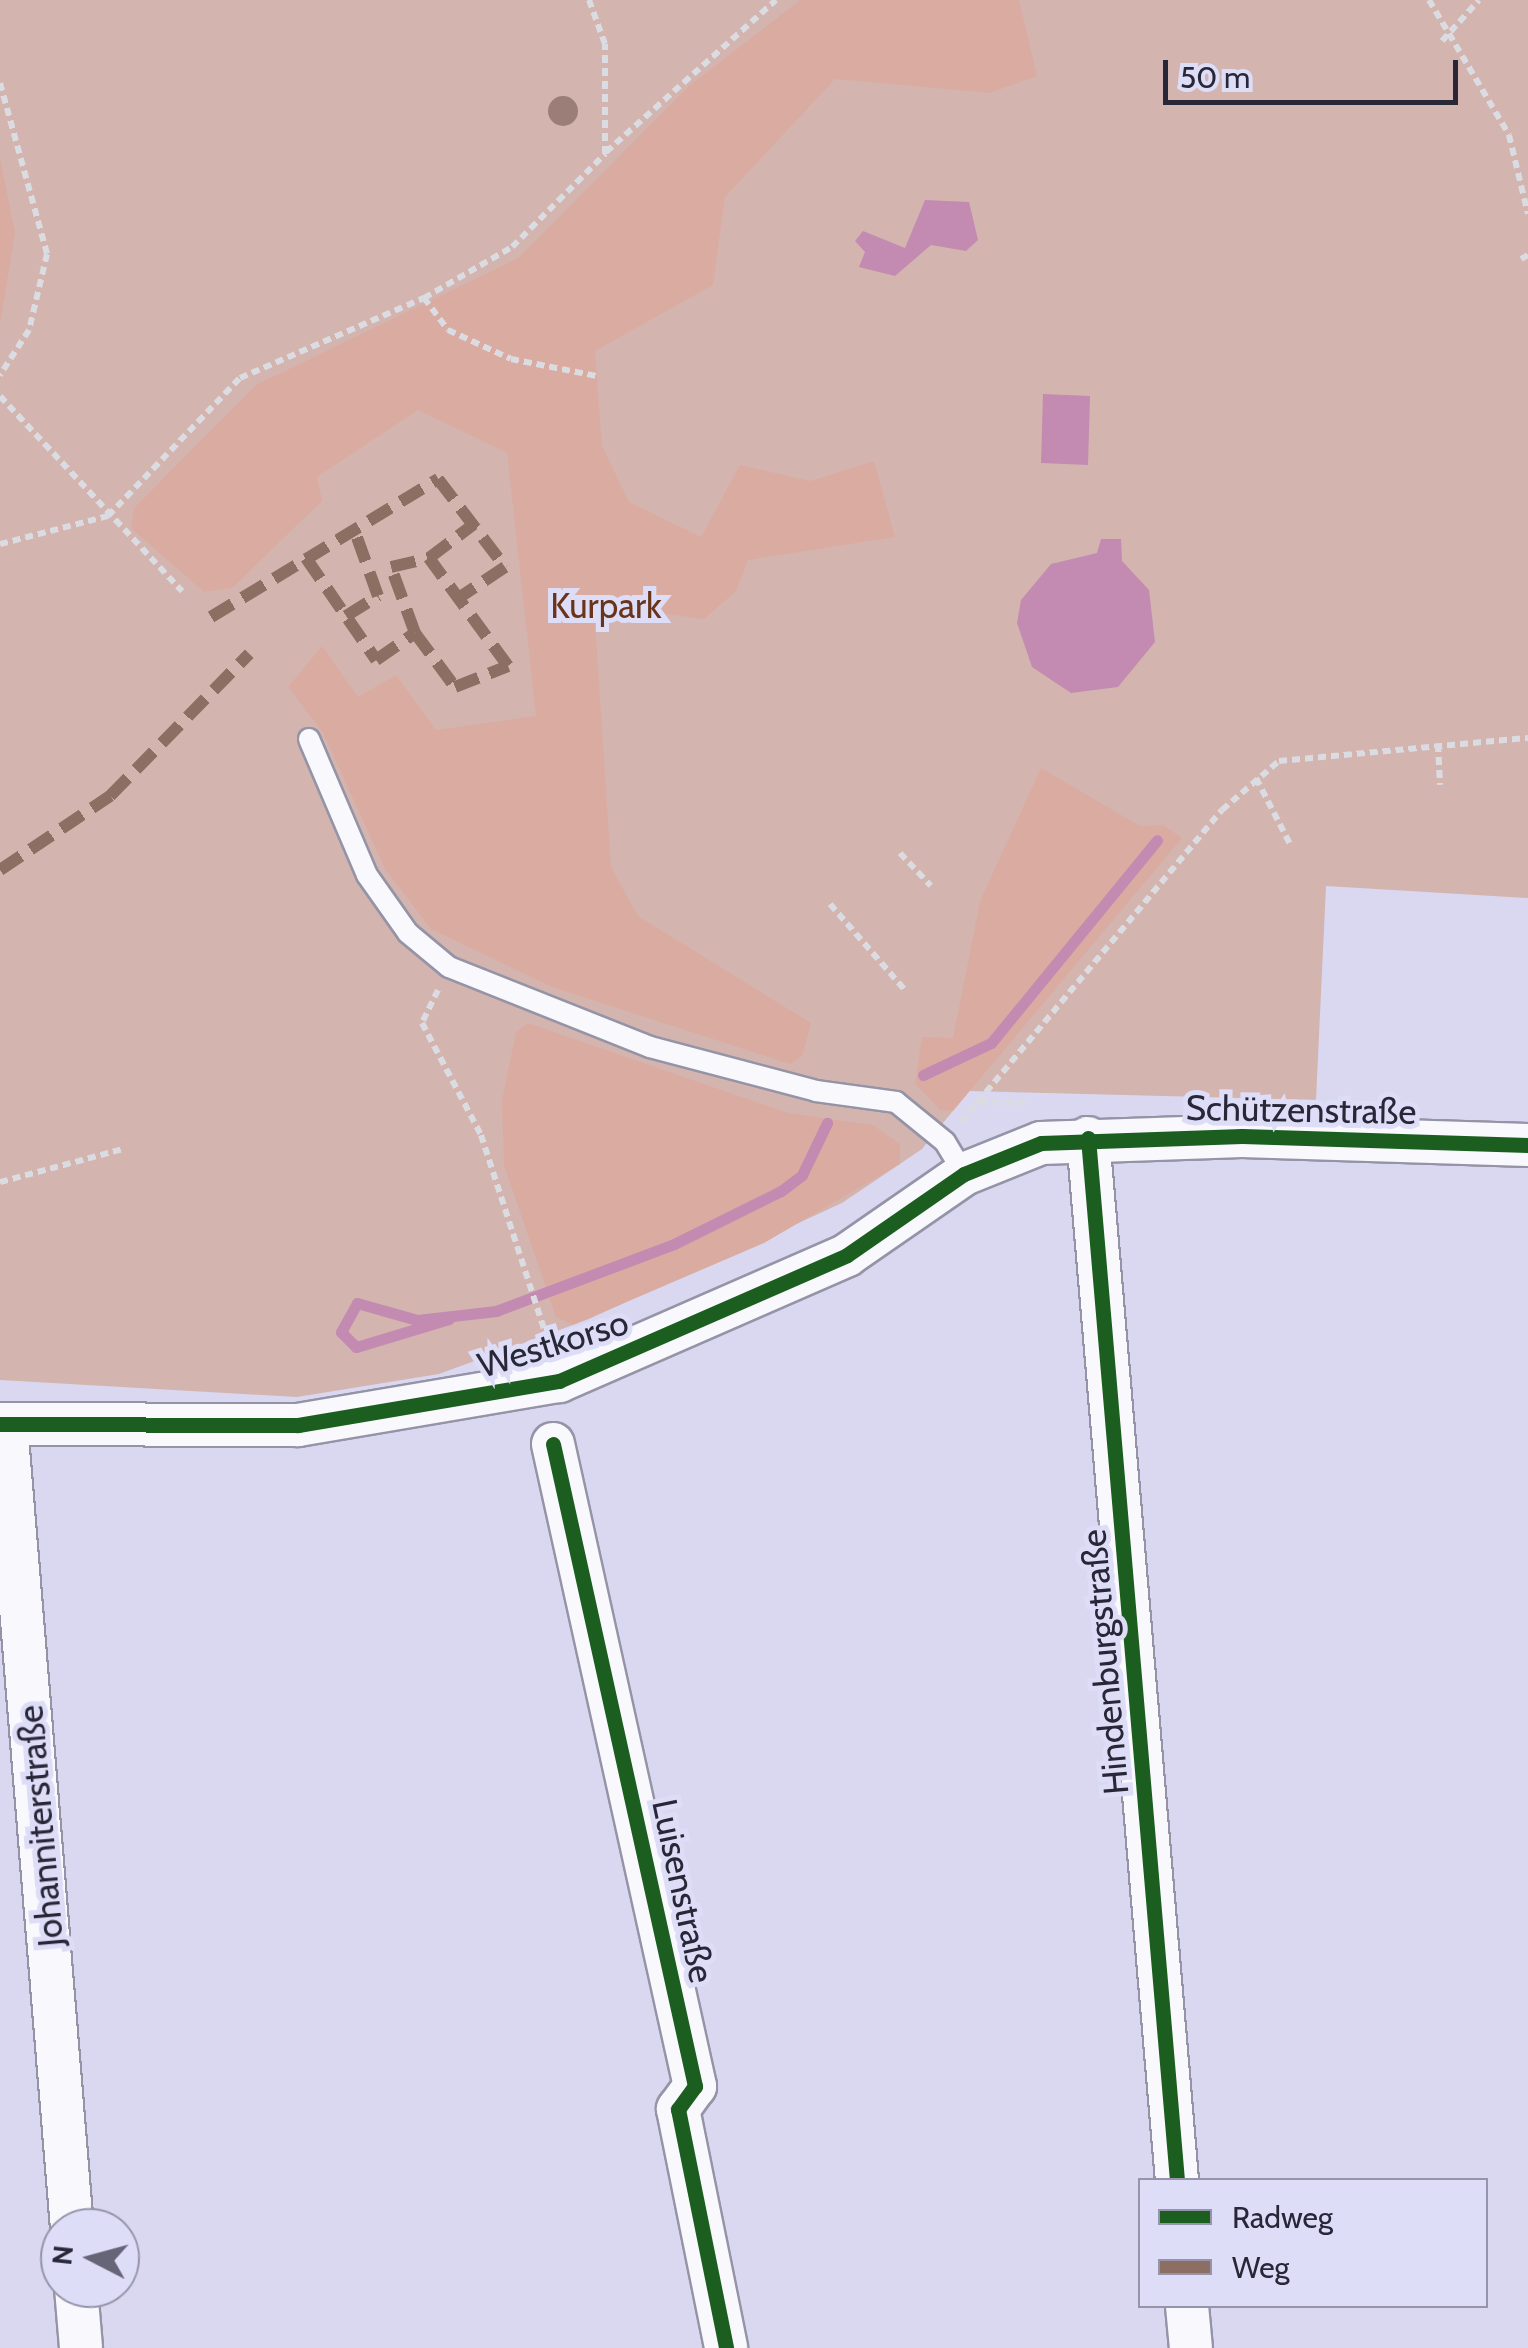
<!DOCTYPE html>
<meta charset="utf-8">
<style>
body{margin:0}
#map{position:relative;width:1528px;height:2348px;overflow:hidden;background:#d9d8f0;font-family:Cabin,sans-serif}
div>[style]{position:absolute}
.green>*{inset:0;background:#d4b4af}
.forest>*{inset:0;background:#daaca1}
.water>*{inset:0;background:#c38bb1}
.stream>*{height:11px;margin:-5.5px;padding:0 5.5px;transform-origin:5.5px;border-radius:5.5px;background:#c38bb1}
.path>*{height:6px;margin-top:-3px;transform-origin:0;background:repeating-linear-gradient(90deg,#dbdbe2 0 8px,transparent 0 13px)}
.roads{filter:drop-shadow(2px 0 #9594a7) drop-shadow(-2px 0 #9594a7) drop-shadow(0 2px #9594a7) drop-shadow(0 -2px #9594a7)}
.lane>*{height:20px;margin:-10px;padding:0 10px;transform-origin:10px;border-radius:10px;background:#f9f9fd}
.street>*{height:42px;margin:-21px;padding:0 21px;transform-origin:21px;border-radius:21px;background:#f9f9fd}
.quiet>*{height:12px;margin-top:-6px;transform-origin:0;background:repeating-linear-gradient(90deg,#8d6e63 0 25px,transparent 0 37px)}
.cycleway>*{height:15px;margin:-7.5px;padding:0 7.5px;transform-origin:7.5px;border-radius:7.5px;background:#1b5e20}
.trees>*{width:30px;height:30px;margin:-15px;border-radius:50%;background:#9c7e79}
span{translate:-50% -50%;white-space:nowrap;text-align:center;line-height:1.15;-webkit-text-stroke:10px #ddddf8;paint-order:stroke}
.park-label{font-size:35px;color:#6a3418}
.street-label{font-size:35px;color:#282738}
.legend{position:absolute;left:1138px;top:2178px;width:350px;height:130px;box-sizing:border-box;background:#ddddf8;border:2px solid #9594ab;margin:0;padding:12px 18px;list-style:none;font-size:30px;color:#282738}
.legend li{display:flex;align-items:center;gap:20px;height:50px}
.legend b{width:50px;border:2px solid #9594ab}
.north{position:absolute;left:40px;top:2208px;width:100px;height:100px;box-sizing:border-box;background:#ddddf8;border:2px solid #9594ab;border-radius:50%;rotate:276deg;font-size:28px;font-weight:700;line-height:40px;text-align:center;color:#282738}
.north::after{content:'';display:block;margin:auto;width:35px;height:45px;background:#666578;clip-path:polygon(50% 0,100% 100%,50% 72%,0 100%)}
.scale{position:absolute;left:1163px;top:60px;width:295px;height:45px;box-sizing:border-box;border:5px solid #282738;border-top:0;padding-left:12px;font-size:30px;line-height:35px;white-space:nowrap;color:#282738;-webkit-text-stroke:8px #ddddf8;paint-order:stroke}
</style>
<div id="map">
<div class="green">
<i style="clip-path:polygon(0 0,1528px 0,1528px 898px,1326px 886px,1316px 1100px,969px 1091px,922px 1149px,842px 1203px,589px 1319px,439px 1374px,297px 1397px,0 1380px)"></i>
</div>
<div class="forest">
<i style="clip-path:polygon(800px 0,1019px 0,1037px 76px,989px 93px,835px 79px,725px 197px,713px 285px,595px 351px,602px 446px,629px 502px,701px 537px,740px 465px,810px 481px,874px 461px,895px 537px,748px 560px,736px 591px,704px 619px,594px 605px,611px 867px,638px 916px,811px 1023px,802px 1056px,790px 1064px,552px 987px,431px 929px,385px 869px,323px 733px,288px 687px,322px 646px,358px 697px,396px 675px,436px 730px,536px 716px,507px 453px,418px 410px,317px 477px,322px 501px,232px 588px,204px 592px,131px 528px,134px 508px,256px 385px,518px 258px,689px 86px)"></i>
<i style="clip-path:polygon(0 158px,15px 233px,0 323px)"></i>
<i style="clip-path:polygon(1041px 768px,1140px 826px,1163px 825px,1182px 838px,953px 1111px,940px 1110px,915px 1084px,922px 1037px,953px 1038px,980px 901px)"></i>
<i style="clip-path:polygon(528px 1023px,788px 1113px,873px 1125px,900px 1144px,900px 1164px,764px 1243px,573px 1325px,556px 1317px,504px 1165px,502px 1100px,516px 1032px)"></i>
</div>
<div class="water">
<i style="clip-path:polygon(925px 200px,969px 202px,978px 240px,966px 251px,931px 245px,895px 276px,859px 267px,865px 252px,855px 241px,863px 231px,905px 248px)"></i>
<i style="clip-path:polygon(1043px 394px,1090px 396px,1088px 465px,1041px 463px)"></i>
<i style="clip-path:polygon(1101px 539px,1121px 539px,1122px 561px,1149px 590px,1155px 642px,1118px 687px,1071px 693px,1032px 667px,1017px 623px,1021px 600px,1051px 564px,1097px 553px)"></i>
</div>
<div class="stream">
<i style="left:923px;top:1075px;width:75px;rotate:-25.2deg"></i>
<i style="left:991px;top:1043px;width:262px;rotate:-50.7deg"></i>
<i style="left:449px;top:1319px;width:97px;rotate:163.2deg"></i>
<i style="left:356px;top:1347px;width:21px;rotate:-135deg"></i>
<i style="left:341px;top:1332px;width:33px;rotate:-61deg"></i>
<i style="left:357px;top:1303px;width:62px;rotate:15.8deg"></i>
<i style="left:417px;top:1320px;width:80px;rotate:-6.5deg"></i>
<i style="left:496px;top:1311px;width:190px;rotate:-20.6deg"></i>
<i style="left:674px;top:1244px;width:119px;rotate:-26.4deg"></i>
<i style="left:781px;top:1191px;width:26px;rotate:-37deg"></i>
<i style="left:802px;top:1175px;width:58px;rotate:-64.3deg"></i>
</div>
<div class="path">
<i style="left:1429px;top:0;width:157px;rotate:59.3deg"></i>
<i style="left:1509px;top:135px;width:81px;rotate:76.5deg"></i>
<i style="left:1442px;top:41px;width:55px;rotate:-47.9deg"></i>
<i style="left:0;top:83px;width:177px;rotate:74.6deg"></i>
<i style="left:47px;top:254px;width:78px;rotate:103.3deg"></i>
<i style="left:29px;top:330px;width:54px;rotate:122.8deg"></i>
<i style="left:606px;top:152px;width:228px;rotate:-41.8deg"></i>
<i style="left:1521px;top:259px;width:8px;rotate:-30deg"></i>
<i style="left:424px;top:298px;width:40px;rotate:53deg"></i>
<i style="left:448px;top:330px;width:69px;rotate:24.7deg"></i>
<i style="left:511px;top:359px;width:88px;rotate:11.2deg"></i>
<i style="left:0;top:396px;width:267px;rotate:47deg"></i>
<i style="left:0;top:544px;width:112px;rotate:-14.5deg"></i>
<i style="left:108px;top:516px;width:191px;rotate:-46.3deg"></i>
<i style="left:240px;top:378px;width:201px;rotate:-23.5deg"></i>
<i style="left:424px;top:298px;width:102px;rotate:-30.1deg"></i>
<i style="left:512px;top:247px;width:132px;rotate:-45deg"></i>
<i style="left:605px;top:154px;width:110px;rotate:-90deg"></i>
<i style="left:605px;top:44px;width:47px;rotate:-110deg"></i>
<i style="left:1438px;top:744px;width:41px;rotate:87.2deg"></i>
<i style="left:1256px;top:778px;width:74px;rotate:62.7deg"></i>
<i style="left:900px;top:853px;width:45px;rotate:46.8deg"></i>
<i style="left:830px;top:904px;width:116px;rotate:48.9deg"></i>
<i style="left:438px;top:990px;width:37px;rotate:116deg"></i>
<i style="left:422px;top:1023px;width:127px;rotate:62.2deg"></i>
<i style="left:481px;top:1135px;width:220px;rotate:72deg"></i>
<i style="left:979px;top:1102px;width:48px;rotate:1.2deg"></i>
<i style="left:961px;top:1122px;width:407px;rotate:-50.1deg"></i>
<i style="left:1222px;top:810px;width:75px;rotate:-40.7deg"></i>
<i style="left:1279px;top:761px;width:250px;rotate:-5.3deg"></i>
<i style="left:0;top:1182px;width:127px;rotate:-15deg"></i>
</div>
<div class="roads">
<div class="lane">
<i style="left:309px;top:739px;width:148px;rotate:66.9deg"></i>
<i style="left:367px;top:875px;width:71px;rotate:54.7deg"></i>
<i style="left:408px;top:933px;width:53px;rotate:39.7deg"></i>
<i style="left:449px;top:967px;width:216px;rotate:21.7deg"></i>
<i style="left:650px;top:1047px;width:172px;rotate:14.8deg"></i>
<i style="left:816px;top:1091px;width:81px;rotate:7.8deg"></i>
<i style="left:896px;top:1102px;width:63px;rotate:39.2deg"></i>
<i style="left:945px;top:1142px;width:37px;rotate:59deg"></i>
</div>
<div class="street">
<i style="left:1088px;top:1138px;width:1046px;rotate:85.12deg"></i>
<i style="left:0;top:1424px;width:298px;rotate:0.2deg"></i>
<i style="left:298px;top:1425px;width:265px;rotate:-9.6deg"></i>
<i style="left:559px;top:1381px;width:314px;rotate:-23.6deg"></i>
<i style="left:847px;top:1255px;width:142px;rotate:-34.7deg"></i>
<i style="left:964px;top:1174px;width:83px;rotate:-21.9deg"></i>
<i style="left:1041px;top:1143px;width:201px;rotate:-2deg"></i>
<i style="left:1242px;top:1136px;width:286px;rotate:1.8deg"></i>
<i style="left:6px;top:1425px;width:806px;rotate:85.3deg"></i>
<i style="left:553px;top:1444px;width:658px;rotate:77.53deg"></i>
<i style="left:695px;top:2086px;width:29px;rotate:126deg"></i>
<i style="left:678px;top:2109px;width:244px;rotate:78.6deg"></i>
<i style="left:76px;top:2288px;width:60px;rotate:85.2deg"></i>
<i style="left:1187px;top:2306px;width:42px;rotate:84.6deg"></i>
</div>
</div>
<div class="quiet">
<i style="left:306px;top:558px;width:124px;rotate:55.5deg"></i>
<i style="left:376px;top:660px;width:47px;rotate:-34.7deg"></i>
<i style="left:415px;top:633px;width:70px;rotate:-110deg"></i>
<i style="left:391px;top:567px;width:39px;rotate:-13deg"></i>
<i style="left:429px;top:558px;width:56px;rotate:-37.1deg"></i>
<i style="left:346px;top:616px;width:38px;rotate:-32deg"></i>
<i style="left:378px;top:596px;width:71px;rotate:-109.7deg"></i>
<i style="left:211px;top:617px;width:266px;rotate:-31.3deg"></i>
<i style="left:438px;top:479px;width:111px;rotate:52.7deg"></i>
<i style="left:505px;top:567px;width:54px;rotate:146.3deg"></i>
<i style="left:415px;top:633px;width:67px;rotate:53.5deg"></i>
<i style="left:455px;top:687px;width:57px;rotate:-21.6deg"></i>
<i style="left:508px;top:666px;width:134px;rotate:-126.2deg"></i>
<i style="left:0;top:870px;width:133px;rotate:-33.9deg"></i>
<i style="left:110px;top:796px;width:199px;rotate:-45.6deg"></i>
</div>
<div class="cycleway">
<i style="left:1088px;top:1138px;width:1046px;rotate:85.12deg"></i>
<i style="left:0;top:1424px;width:298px;rotate:0.2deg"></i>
<i style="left:298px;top:1425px;width:265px;rotate:-9.6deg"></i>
<i style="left:559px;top:1381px;width:314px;rotate:-23.6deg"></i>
<i style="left:847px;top:1255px;width:142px;rotate:-34.7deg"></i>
<i style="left:964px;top:1174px;width:83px;rotate:-21.9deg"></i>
<i style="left:1041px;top:1143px;width:201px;rotate:-2deg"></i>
<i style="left:1242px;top:1136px;width:286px;rotate:1.8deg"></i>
<i style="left:553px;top:1444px;width:658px;rotate:77.53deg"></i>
<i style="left:695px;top:2086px;width:29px;rotate:126deg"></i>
<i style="left:678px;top:2109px;width:244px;rotate:78.6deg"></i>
</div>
<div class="trees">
<i style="left:563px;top:111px"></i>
</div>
<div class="park-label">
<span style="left:606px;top:606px">Kurpark</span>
</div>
<div class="street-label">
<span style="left:1301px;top:1110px;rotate:1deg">Schützenstraße</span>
<span style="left:553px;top:1344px;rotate:-17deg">Westkorso</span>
<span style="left:1105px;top:1662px;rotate:-95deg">Hindenburgstraße</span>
<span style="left:41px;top:1826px;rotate:-95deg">Johanniterstraße</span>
<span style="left:683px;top:1891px;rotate:78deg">Luisenstraße</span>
</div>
<ul class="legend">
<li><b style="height:12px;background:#1b5e20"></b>Radweg</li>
<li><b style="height:12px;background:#8d6e63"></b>Weg</li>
</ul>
<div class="north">N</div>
<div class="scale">50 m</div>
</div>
